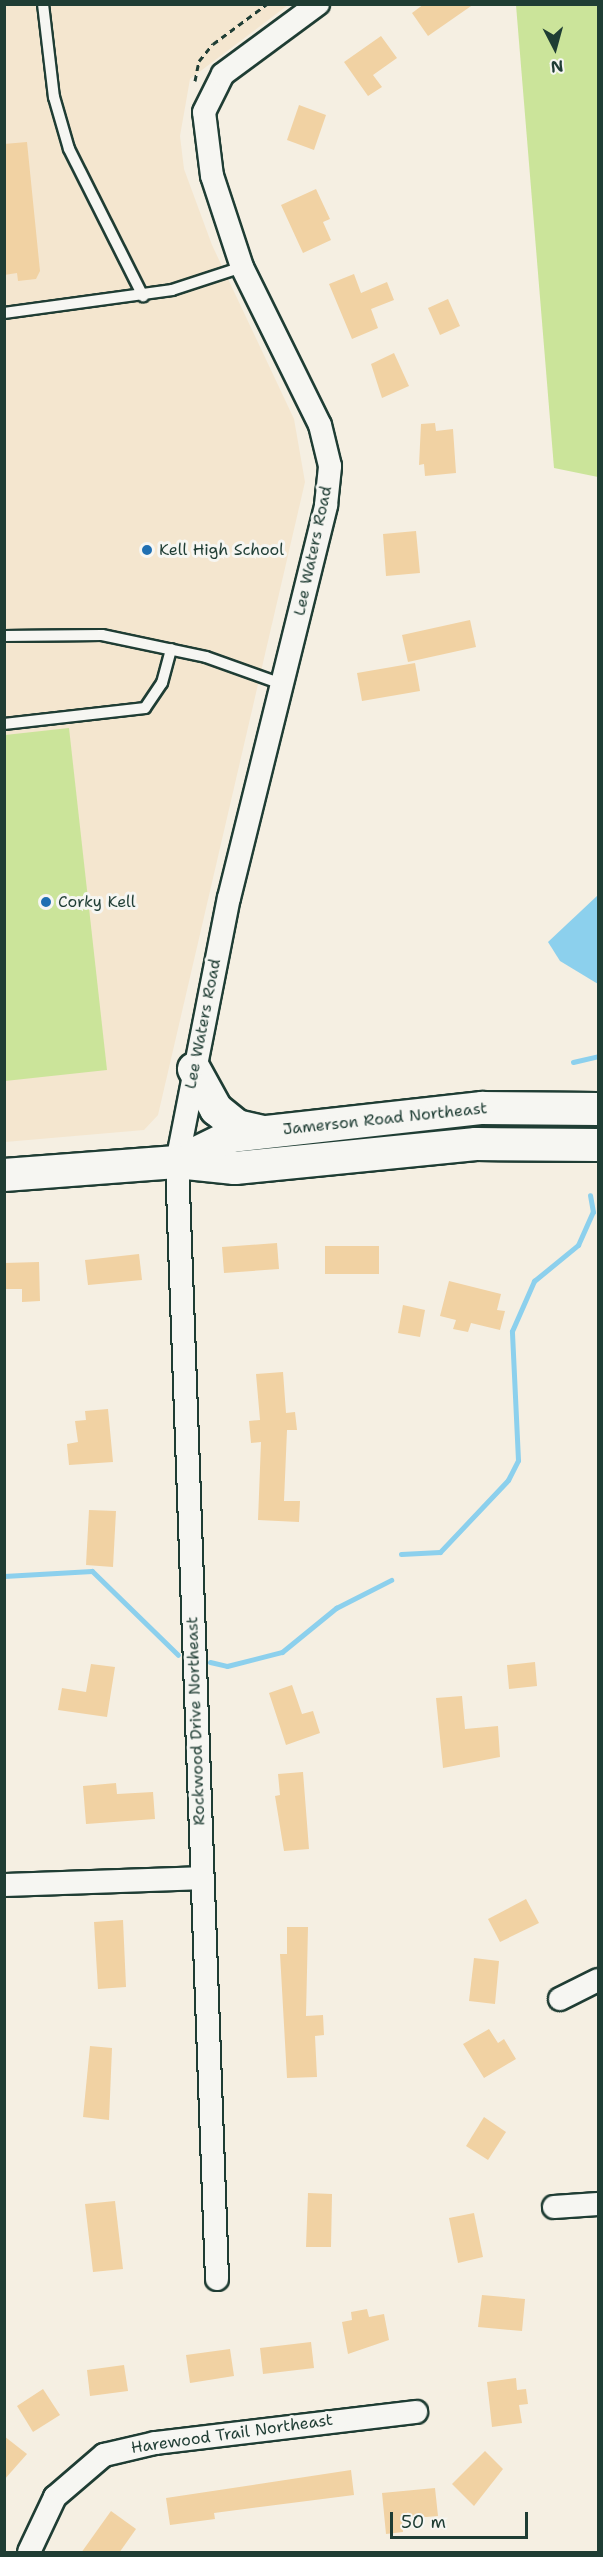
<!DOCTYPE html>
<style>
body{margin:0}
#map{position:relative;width:603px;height:2557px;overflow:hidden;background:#f5efe2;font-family:"Shantell Sans",sans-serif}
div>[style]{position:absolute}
.built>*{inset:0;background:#f4e6cf}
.green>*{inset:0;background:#cbe49a}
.water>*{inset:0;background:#8cd0ed}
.stream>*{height:5px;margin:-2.5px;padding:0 2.5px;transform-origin:2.5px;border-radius:2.5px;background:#8cd0ed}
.building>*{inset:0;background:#f1d2a3}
.path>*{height:3px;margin-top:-1.5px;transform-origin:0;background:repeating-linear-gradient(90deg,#1f3d34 0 6px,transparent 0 10.5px)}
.roads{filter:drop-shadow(2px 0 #1f3d34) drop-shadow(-2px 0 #1f3d34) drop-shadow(0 2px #1f3d34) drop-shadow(0 -2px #1f3d34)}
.lane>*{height:10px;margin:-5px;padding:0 5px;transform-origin:5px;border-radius:5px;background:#f6f6f2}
.street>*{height:22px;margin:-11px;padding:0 11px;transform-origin:11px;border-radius:11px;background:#f6f6f2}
.secondary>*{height:32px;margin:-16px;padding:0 16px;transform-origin:16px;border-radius:16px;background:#f6f6f2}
.dots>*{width:16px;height:16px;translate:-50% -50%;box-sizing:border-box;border:3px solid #f6f6f2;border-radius:50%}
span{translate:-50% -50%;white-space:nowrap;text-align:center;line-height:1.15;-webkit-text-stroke:6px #f6f6f2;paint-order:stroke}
.poi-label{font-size:16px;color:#1f3d34}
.left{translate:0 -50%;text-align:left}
.street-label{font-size:16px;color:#1f3d34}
.frame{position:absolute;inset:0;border:6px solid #1f3d34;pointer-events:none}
.north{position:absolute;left:525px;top:18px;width:60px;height:60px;-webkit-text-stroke:4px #f6f6f2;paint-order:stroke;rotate:174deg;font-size:16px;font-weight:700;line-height:24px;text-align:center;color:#1f3d34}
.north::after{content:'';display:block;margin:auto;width:21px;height:27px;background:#1f3d34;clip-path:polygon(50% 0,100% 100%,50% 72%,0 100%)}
.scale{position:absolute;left:390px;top:2512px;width:138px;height:27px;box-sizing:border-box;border:3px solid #1f3d34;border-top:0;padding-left:8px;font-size:18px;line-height:21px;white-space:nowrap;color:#1f3d34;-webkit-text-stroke:4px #f6f6f2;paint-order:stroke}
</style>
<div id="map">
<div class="built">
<i style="clip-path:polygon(4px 5px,288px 5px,190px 79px,180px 136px,184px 169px,212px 245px,294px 419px,305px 482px,158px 1115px,144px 1130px,5px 1142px)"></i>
</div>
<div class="green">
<i style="clip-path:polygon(516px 5px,598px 5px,598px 477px,554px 468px)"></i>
<i style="clip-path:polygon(69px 728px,107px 1070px,5px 1081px,5px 735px)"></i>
</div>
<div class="water">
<i style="clip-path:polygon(598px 895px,598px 984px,560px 961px,548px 942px)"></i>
</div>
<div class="stream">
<i style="left:573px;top:1062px;width:26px;rotate:-13deg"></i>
<i style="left:401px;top:1554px;width:39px;rotate:-3deg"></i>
<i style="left:440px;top:1552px;width:99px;rotate:-46.6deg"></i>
<i style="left:508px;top:1480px;width:22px;rotate:-63deg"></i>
<i style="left:518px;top:1460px;width:129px;rotate:-92.7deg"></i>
<i style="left:512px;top:1331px;width:55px;rotate:-66.3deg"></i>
<i style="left:534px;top:1281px;width:57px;rotate:-39.3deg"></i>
<i style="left:578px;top:1245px;width:36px;rotate:-66deg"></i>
<i style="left:593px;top:1212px;width:17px;rotate:-100deg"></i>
<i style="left:4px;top:1576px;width:88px;rotate:-3.3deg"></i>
<i style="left:92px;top:1571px;width:120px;rotate:44.3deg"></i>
<i style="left:210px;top:1662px;width:17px;rotate:13deg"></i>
<i style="left:227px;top:1666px;width:57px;rotate:-14.3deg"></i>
<i style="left:282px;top:1652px;width:70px;rotate:-39.2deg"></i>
<i style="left:336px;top:1608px;width:62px;rotate:-27deg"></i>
</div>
<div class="building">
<i style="clip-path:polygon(424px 4px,474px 4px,428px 36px,412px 13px)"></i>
<i style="clip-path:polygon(381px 36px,397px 58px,373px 75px,382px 87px,368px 96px,344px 62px)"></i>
<i style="clip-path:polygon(299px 105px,326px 115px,314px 150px,287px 140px)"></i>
<i style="clip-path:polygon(27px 142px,40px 271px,36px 279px,18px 281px,17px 273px,4px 275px,4px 144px)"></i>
<i style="clip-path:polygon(316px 189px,330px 219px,323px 222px,331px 240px,303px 253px,281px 205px)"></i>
<i style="clip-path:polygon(354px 274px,361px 293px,387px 282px,394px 300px,371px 309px,378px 328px,352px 339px,329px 284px)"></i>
<i style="clip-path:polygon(448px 299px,460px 326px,440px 335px,428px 308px)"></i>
<i style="clip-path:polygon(394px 353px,409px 386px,382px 398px,371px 364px)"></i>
<i style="clip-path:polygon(435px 423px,436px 431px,453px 429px,456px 473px,425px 476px,424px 464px,419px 465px,421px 424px)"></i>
<i style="clip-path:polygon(416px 531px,420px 573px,386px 576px,383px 534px)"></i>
<i style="clip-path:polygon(470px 620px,476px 647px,408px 662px,402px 635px)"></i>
<i style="clip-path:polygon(415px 663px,420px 691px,362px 701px,357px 673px)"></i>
<i style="clip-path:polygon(277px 1243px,279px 1269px,224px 1273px,222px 1247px)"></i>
<i style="clip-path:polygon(325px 1246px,379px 1246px,379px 1274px,325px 1274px)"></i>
<i style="clip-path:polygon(139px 1254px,142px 1280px,88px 1285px,85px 1260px)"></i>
<i style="clip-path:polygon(39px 1262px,40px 1301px,22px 1302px,22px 1289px,4px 1289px,4px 1263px)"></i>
<i style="clip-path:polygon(449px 1281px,501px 1294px,497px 1310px,505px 1311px,500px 1330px,471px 1323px,468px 1332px,453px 1329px,456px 1320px,440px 1316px)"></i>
<i style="clip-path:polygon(403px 1305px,425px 1310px,420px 1337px,398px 1333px)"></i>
<i style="clip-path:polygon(283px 1372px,286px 1413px,295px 1412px,297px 1430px,287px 1430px,284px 1501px,300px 1501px,299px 1522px,258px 1520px,261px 1442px,251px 1443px,249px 1421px,260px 1420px,256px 1374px)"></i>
<i style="clip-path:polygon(108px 1409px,113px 1462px,69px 1465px,67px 1444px,78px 1442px,75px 1421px,86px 1420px,85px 1411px)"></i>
<i style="clip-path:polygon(89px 1510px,116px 1511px,113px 1567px,86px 1565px)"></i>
<i style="clip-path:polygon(535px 1662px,537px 1686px,509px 1689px,507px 1665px)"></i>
<i style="clip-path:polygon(91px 1664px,115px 1667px,107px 1717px,58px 1710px,62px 1688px,86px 1692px)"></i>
<i style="clip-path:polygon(292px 1685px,302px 1714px,313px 1711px,320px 1733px,286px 1745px,269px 1693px)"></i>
<i style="clip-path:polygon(462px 1696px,465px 1729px,498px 1726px,500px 1757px,443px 1768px,436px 1698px)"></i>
<i style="clip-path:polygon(303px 1772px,309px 1849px,284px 1851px,275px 1796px,280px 1795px,278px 1774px)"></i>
<i style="clip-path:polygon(116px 1783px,117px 1794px,153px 1792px,155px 1819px,86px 1824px,83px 1786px)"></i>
<i style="clip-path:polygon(526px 1899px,539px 1923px,500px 1942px,488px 1919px)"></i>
<i style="clip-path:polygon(123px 1920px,126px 1987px,98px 1989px,94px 1922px)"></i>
<i style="clip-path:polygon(287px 1927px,308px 1927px,306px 2016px,323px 2015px,324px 2035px,315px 2036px,317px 2077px,287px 2078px,280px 1954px,287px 1954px)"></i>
<i style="clip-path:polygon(474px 1958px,499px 1961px,495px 2004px,469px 2001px)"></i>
<i style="clip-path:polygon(489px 2029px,498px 2043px,504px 2039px,516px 2059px,484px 2078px,463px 2044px)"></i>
<i style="clip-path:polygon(90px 2046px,112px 2048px,109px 2120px,83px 2117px)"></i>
<i style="clip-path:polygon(484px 2117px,506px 2132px,488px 2160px,466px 2146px)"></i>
<i style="clip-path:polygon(308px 2193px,332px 2194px,331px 2247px,306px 2247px)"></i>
<i style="clip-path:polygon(115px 2201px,123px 2269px,93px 2272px,85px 2204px)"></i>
<i style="clip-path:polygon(474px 2213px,483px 2257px,458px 2263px,449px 2218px)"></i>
<i style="clip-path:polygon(482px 2295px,525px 2299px,522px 2331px,478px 2327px)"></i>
<i style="clip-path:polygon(367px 2309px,369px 2317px,384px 2314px,389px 2340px,348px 2354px,342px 2322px,352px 2320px,351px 2312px)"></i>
<i style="clip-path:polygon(311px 2342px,314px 2368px,263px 2374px,260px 2348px)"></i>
<i style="clip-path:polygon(230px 2349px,234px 2376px,190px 2383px,186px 2355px)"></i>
<i style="clip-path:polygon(124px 2365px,128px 2391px,90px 2396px,87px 2370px)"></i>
<i style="clip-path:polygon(516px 2378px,517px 2390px,526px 2389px,528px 2404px,519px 2405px,522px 2423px,492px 2427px,487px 2382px)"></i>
<i style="clip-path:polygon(43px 2389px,60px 2415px,33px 2432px,17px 2406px)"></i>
<i style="clip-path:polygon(4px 2436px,27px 2454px,4px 2480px)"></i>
<i style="clip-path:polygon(485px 2451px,503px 2469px,474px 2506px,452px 2484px)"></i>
<i style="clip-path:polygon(351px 2470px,354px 2495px,214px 2513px,215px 2519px,170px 2525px,166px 2498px)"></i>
<i style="clip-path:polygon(435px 2488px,438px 2516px,402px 2519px,403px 2532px,386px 2534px,382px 2493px)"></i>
<i style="clip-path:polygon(111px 2511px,136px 2529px,119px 2553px,81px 2553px)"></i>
</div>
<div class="path">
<i style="left:195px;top:81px;width:20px;rotate:-79deg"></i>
<i style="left:199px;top:61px;width:22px;rotate:-51deg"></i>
<i style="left:213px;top:44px;width:67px;rotate:-36.5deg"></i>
</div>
<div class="roads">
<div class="lane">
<i style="left:43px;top:4px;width:94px;rotate:83.3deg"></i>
<i style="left:54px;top:97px;width:54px;rotate:73.9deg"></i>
<i style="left:69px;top:149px;width:165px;rotate:63.3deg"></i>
<i style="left:4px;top:313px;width:170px;rotate:-7.8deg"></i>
<i style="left:172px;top:290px;width:74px;rotate:-18.2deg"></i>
<i style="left:4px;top:636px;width:98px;rotate:-0.6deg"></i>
<i style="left:102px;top:635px;width:106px;rotate:11.9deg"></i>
<i style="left:206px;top:657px;width:81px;rotate:19.6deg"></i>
<i style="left:4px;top:724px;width:142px;rotate:-6.5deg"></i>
<i style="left:145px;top:708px;width:30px;rotate:-56deg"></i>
<i style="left:162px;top:683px;width:35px;rotate:-75deg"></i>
</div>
<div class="street">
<i style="left:4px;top:1885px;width:198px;rotate:-2deg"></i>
<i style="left:560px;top:1999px;width:42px;rotate:-26.6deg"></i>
<i style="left:554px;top:2207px;width:44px;rotate:-3.9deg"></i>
<i style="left:217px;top:2279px;width:1118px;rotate:-92.05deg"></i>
<i style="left:177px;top:1162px;width:269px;rotate:-78.9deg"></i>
<i style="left:229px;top:898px;width:405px;rotate:-76.1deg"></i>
<i style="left:326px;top:505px;width:39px;rotate:-84deg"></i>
<i style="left:330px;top:466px;width:42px;rotate:-103.7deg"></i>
<i style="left:320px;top:425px;width:176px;rotate:-116.3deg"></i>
<i style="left:242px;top:267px;width:96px;rotate:-108.2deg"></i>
<i style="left:212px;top:176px;width:64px;rotate:-97.1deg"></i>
<i style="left:204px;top:112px;width:42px;rotate:-63.4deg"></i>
<i style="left:223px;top:74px;width:118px;rotate:-36.4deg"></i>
<i style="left:29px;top:2552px;width:61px;rotate:-64.7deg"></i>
<i style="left:55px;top:2497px;width:65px;rotate:-40.6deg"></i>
<i style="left:104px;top:2455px;width:52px;rotate:-13.2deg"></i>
<i style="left:155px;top:2443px;width:263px;rotate:-6.8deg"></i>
</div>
<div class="secondary">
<i style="left:194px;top:1069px;width:46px;rotate:61.2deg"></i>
<i style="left:216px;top:1109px;width:27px;rotate:39deg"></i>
<i style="left:237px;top:1126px;width:26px;rotate:13deg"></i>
<i style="left:178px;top:1162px;width:59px;rotate:-26.1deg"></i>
<i style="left:231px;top:1136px;width:253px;rotate:-6.4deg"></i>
<i style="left:482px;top:1108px;width:116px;rotate:0.5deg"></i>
<i style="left:4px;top:1175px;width:173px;rotate:-4.3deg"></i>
<i style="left:177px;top:1162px;width:58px;rotate:5.9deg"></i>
<i style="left:235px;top:1168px;width:242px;rotate:-5.7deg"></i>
<i style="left:476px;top:1144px;width:122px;rotate:0.5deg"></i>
</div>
</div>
<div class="dots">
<i style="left:147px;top:550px;background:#1f6fb2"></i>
<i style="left:46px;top:902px;background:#1f6fb2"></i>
</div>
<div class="poi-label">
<span class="left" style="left:159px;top:550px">Kell High School</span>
<span class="left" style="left:58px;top:902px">Corky Kell</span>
</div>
<div class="street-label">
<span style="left:313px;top:551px;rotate:-78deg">Lee Waters Road</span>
<span style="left:203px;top:1024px;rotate:-79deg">Lee Waters Road</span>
<span style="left:385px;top:1119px;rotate:-6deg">Jamerson Road Northeast</span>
<span style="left:196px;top:1721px;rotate:-92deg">Rockwood Drive Northeast</span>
<span style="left:232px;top:2434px;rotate:-8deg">Harewood Trail Northeast</span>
</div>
<div class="frame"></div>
<div class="north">N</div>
<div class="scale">50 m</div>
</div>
